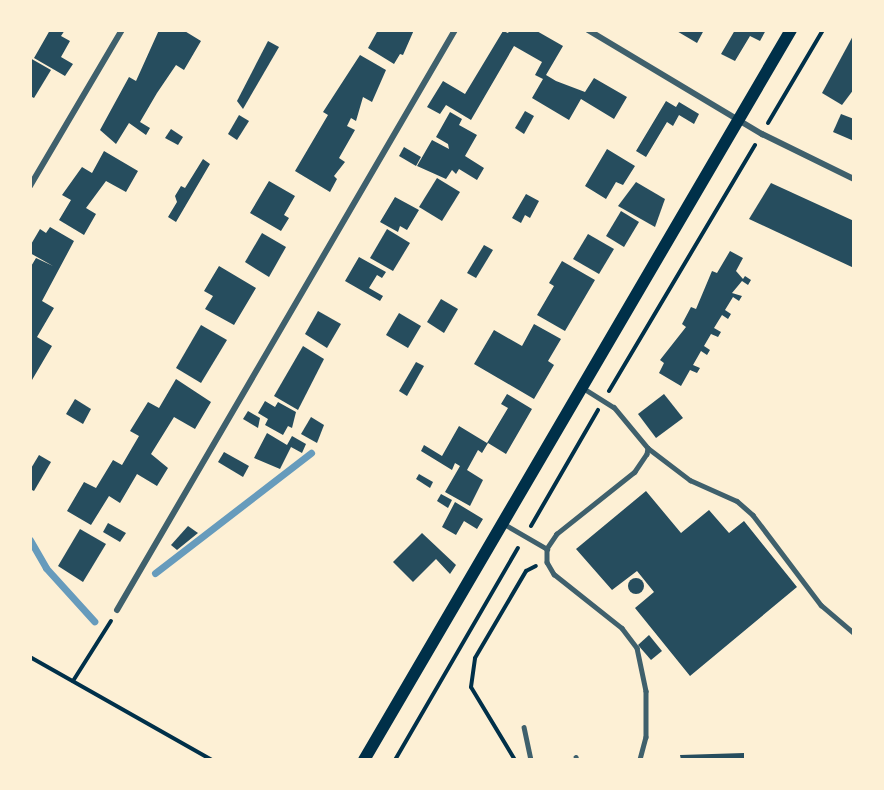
<!DOCTYPE html>
<style>
body{margin:0}
#map{position:relative;width:884px;height:790px;overflow:hidden;background:#fdf0d5;font-family:"Fira Sans Condensed",sans-serif}
div>[style]{position:absolute}
.stream>*{height:7px;margin:-3.5px;padding:0 3.5px;transform-origin:3.5px;border-radius:3.5px;background:#669bbc}
.building>*{inset:0;background:#264d5e}
.round{border-radius:50%}
.path>*{height:4px;margin:-2px;padding:0 2px;transform-origin:2px;border-radius:2px;background:#003049}
.service>*{height:4.5px;margin:-2.25px;padding:0 2.25px;transform-origin:2.25px;border-radius:2.25px;background:#3f606c}
.pedestrian>*{height:5px;margin:-2.5px;padding:0 2.5px;transform-origin:2.5px;border-radius:2.5px;background:#3f606c}
.minor>*{height:6px;margin:-3px;padding:0 3px;transform-origin:3px;border-radius:3px;background:#3f606c}
.secondary>*{height:12px;margin:-6px;padding:0 6px;transform-origin:6px;border-radius:6px;background:#003049}
span{translate:-50% -50%;white-space:nowrap;text-align:center;line-height:1.15;-webkit-text-stroke:5px #fdf0d5;paint-order:stroke}
.frame{position:absolute;inset:0;border:32px solid #fdf0d5;pointer-events:none}
</style>
<div id="map">
<div class="stream">
<i style="left:30px;top:540px;width:32px;rotate:60deg"></i>
<i style="left:46px;top:568px;width:72px;rotate:47.8deg"></i>
<i style="left:155px;top:573px;width:197px;rotate:-37.6deg"></i>
</div>
<div class="building">
<i style="clip-path:polygon(50px 30px,65px 30px,61px 36px,70px 41px,61px 57px,73px 64px,65px 76px,34px 58px)"></i>
<i style="clip-path:polygon(159px 30px,183px 30px,201px 41px,184px 70px,176px 65px,157px 93px,140px 122px,150px 128px,146px 135px,129px 123px,116px 144px,100px 130px,129px 77px,136px 81px)"></i>
<i style="clip-path:polygon(378px 30px,414px 30px,403px 55px,400px 54px,394px 64px,368px 48px)"></i>
<i style="clip-path:polygon(510px 30px,535px 30px,563px 46px,546px 75px,556px 81px,585px 92px,594px 78px,627px 97px,614px 119px,581px 99px,569px 120px,532px 98px,543px 79px,535px 75px,542px 62px,514px 46px,471px 120px,446px 105px,440px 114px,427px 107px,443px 81px,465px 94px,503px 31px,508px 33px)"></i>
<i style="clip-path:polygon(675px 30px,704px 30px,697px 43px)"></i>
<i style="clip-path:polygon(735px 30px,766px 30px,760px 41px,750px 36px,735px 61px,721px 54px)"></i>
<i style="clip-path:polygon(854px 34px,854px 89px,842px 105px,822px 93px)"></i>
<i style="clip-path:polygon(268px 41px,279px 47px,243px 109px,237px 101px)"></i>
<i style="clip-path:polygon(360px 55px,386px 70px,372px 102px,363px 97px,356px 121px,351px 118px,347px 126px,355px 130px,339px 158px,345px 162px,334px 176px,337px 179px,330px 192px,295px 171px,328px 115px,323px 112px)"></i>
<i style="clip-path:polygon(30px 58px,51px 70px,34px 98px,30px 96px)"></i>
<i style="clip-path:polygon(666px 101px,676px 107px,679px 102px,699px 114px,694px 124px,679px 115px,673px 126px,667px 122px,646px 157px,636px 151px)"></i>
<i style="clip-path:polygon(525px 111px,534px 116px,524px 134px,515px 128px)"></i>
<i style="clip-path:polygon(450px 112px,462px 119px,459px 125px,477px 135px,465px 156px,484px 168px,477px 180px,459px 169px,456px 174px,452px 170px,446px 179px,417px 166px,432px 140px,449px 149px,448px 144px,436px 137px)"></i>
<i style="clip-path:polygon(841px 114px,854px 119px,854px 141px,833px 132px)"></i>
<i style="clip-path:polygon(239px 115px,249px 121px,237px 140px,228px 134px)"></i>
<i style="clip-path:polygon(171px 129px,183px 137px,178px 145px,165px 138px)"></i>
<i style="clip-path:polygon(404px 147px,421px 157px,416px 166px,399px 156px)"></i>
<i style="clip-path:polygon(607px 149px,635px 166px,623px 185px,616px 182px,606px 199px,585px 186px)"></i>
<i style="clip-path:polygon(104px 151px,138px 171px,126px 192px,106px 181px,86px 208px,96px 214px,84px 235px,59px 220px,71px 200px,62px 195px,82px 167px,92px 173px)"></i>
<i style="clip-path:polygon(203px 159px,210px 164px,176px 222px,168px 217px,177px 202px,175px 196px,181px 186px,185px 188px)"></i>
<i style="clip-path:polygon(437px 178px,460px 192px,442px 221px,419px 207px)"></i>
<i style="clip-path:polygon(269px 181px,295px 196px,284px 215px,289px 218px,281px 231px,250px 213px)"></i>
<i style="clip-path:polygon(636px 182px,665px 199px,655px 227px,618px 206px)"></i>
<i style="clip-path:polygon(771px 183px,854px 221px,854px 268px,749px 219px)"></i>
<i style="clip-path:polygon(526px 194px,539px 201px,530px 218px,525px 215px,521px 223px,512px 218px)"></i>
<i style="clip-path:polygon(395px 197px,419px 210px,407px 230px,400px 226px,398px 232px,380px 222px)"></i>
<i style="clip-path:polygon(621px 211px,639px 222px,624px 247px,606px 236px)"></i>
<i style="clip-path:polygon(50px 227px,74px 241px,42px 301px,54px 308px,37px 337px,52px 346px,32px 380px,30px 268px,36px 258px,53px 266px,30px 253px,30px 246px,40px 229px,46px 233px)"></i>
<i style="clip-path:polygon(387px 229px,410px 243px,393px 271px,370px 258px)"></i>
<i style="clip-path:polygon(262px 233px,286px 247px,269px 277px,245px 262px)"></i>
<i style="clip-path:polygon(588px 234px,614px 249px,599px 274px,573px 259px)"></i>
<i style="clip-path:polygon(484px 245px,493px 250px,476px 278px,467px 273px)"></i>
<i style="clip-path:polygon(730px 251px,743px 258px,736px 271px,743px 279px,745px 276px,751px 280px,748px 285px,742px 281px,732px 293px,742px 296px,739px 301px,733px 297px,725px 310px,731px 314px,728px 319px,722px 315px,714px 328px,721px 332px,718px 337px,711px 334px,704px 346px,710px 350px,707px 355px,701px 351px,693px 365px,700px 368px,697px 373px,690px 370px,681px 386px,659px 373px,664px 363px,660px 360px,686px 327px,682px 324px,691px 307px,696px 309px,712px 271px,717px 273px)"></i>
<i style="clip-path:polygon(359px 257px,386px 272px,382px 278px,377px 275px,369px 288px,383px 296px,380px 301px,345px 281px)"></i>
<i style="clip-path:polygon(562px 261px,595px 280px,565px 331px,537px 315px,554px 286px,549px 283px)"></i>
<i style="clip-path:polygon(219px 266px,256px 288px,234px 325px,205px 309px,213px 296px,204px 291px)"></i>
<i style="clip-path:polygon(441px 299px,458px 309px,444px 333px,427px 322px)"></i>
<i style="clip-path:polygon(318px 311px,341px 324px,327px 348px,305px 334px)"></i>
<i style="clip-path:polygon(399px 313px,421px 326px,408px 348px,386px 335px)"></i>
<i style="clip-path:polygon(534px 324px,561px 339px,548px 361px,554px 365px,534px 399px,474px 364px,494px 330px,522px 346px)"></i>
<i style="clip-path:polygon(201px 325px,227px 340px,201px 383px,176px 368px)"></i>
<i style="clip-path:polygon(303px 346px,324px 359px,298px 410px,274px 396px)"></i>
<i style="clip-path:polygon(416px 362px,424px 366px,407px 396px,399px 391px)"></i>
<i style="clip-path:polygon(176px 379px,211px 402px,195px 429px,174px 417px,151px 454px,168px 468px,157px 486px,137px 474px,120px 503px,109px 496px,91px 525px,67px 511px,84px 482px,96px 488px,113px 460px,122px 465px,139px 436px,130px 431px,148px 402px,159px 408px)"></i>
<i style="clip-path:polygon(507px 394px,532px 409px,506px 454px,488px 443px,482px 453px,478px 450px,467px 470px,483px 480px,470px 506px,445px 492px,460px 466px,455px 463px,452px 470px,421px 451px,424px 445px,442px 456px,459px 426px,487px 443px,508px 408px,501px 404px)"></i>
<i style="clip-path:polygon(664px 394px,683px 418px,656px 438px,638px 414px)"></i>
<i style="clip-path:polygon(75px 399px,91px 409px,83px 424px,66px 414px)"></i>
<i style="clip-path:polygon(265px 401px,275px 407px,278px 402px,296px 412px,292px 428px,288px 426px,283px 435px,265px 425px,268px 419px,258px 413px)"></i>
<i style="clip-path:polygon(248px 411px,260px 418px,258px 428px,243px 419px)"></i>
<i style="clip-path:polygon(311px 417px,324px 425px,317px 443px,301px 434px)"></i>
<i style="clip-path:polygon(267px 433px,287px 445px,292px 436px,306px 444px,302px 453px,291px 447px,280px 469px,254px 458px)"></i>
<i style="clip-path:polygon(224px 452px,249px 466px,243px 477px,218px 462px)"></i>
<i style="clip-path:polygon(39px 455px,51px 462px,34px 491px,30px 489px,30px 470px)"></i>
<i style="clip-path:polygon(419px 474px,433px 482px,430px 488px,416px 479px)"></i>
<i style="clip-path:polygon(646px 491px,681px 533px,709px 510px,729px 533px,744px 521px,797px 587px,690px 676px,635px 608px,654px 592px,637px 571px,612px 590px,576px 549px)"></i>
<i style="clip-path:polygon(441px 494px,452px 500px,448px 508px,437px 501px)"></i>
<i style="clip-path:polygon(455px 502px,483px 519px,477px 529px,464px 521px,456px 535px,442px 527px)"></i>
<i style="clip-path:polygon(108px 523px,126px 533px,120px 542px,103px 532px)"></i>
<i style="clip-path:polygon(188px 526px,198px 533px,177px 550px,171px 545px)"></i>
<i style="clip-path:polygon(80px 529px,106px 544px,83px 582px,58px 566px)"></i>
<i style="clip-path:polygon(422px 533px,456px 565px,450px 574px,436px 559px,413px 582px,393px 562px)"></i>
<i class="round" style="left:628px;top:578px;width:16px;height:16px"></i>
<i style="clip-path:polygon(649px 635px,662px 651px,651px 660px,638px 645px)"></i>
<i style="clip-path:polygon(744px 753px,744px 760px,681px 760px,680px 755px)"></i>
</div>
<div class="path">
<i style="left:768px;top:123px;width:108px;rotate:-59.4deg"></i>
<i style="left:609px;top:391px;width:286px;rotate:-59.3deg"></i>
<i style="left:531px;top:526px;width:134px;rotate:-60deg"></i>
<i style="left:30px;top:657px;width:209px;rotate:29.5deg"></i>
<i style="left:73px;top:681px;width:71px;rotate:-57.7deg"></i>
<i style="left:395px;top:760px;width:245px;rotate:-59.9deg"></i>
<i style="left:515px;top:760px;width:85px;rotate:-121.1deg"></i>
<i style="left:471px;top:687px;width:29px;rotate:-82deg"></i>
<i style="left:475px;top:658px;width:101px;rotate:-59.6deg"></i>
<i style="left:526px;top:571px;width:11px;rotate:-27deg"></i>
</div>
<div class="service">
<i style="left:583px;top:388px;width:36px;rotate:32deg"></i>
<i style="left:614px;top:407px;width:53px;rotate:50.3deg"></i>
<i style="left:648px;top:448px;width:6px;rotate:99deg"></i>
<i style="left:647px;top:454px;width:22px;rotate:124deg"></i>
<i style="left:635px;top:472px;width:100px;rotate:141.5deg"></i>
<i style="left:557px;top:534px;width:18px;rotate:124deg"></i>
<i style="left:547px;top:549px;width:13px;rotate:90deg"></i>
<i style="left:547px;top:562px;width:14px;rotate:60deg"></i>
<i style="left:554px;top:574px;width:87px;rotate:38.5deg"></i>
<i style="left:622px;top:628px;width:25px;rotate:53deg"></i>
<i style="left:637px;top:648px;width:44px;rotate:78.2deg"></i>
<i style="left:646px;top:691px;width:46px;rotate:90deg"></i>
<i style="left:646px;top:737px;width:24px;rotate:105deg"></i>
<i style="left:648px;top:448px;width:53px;rotate:37.3deg"></i>
<i style="left:690px;top:480px;width:51px;rotate:24.1deg"></i>
<i style="left:737px;top:501px;width:21px;rotate:41deg"></i>
<i style="left:753px;top:515px;width:113px;rotate:52.9deg"></i>
<i style="left:821px;top:605px;width:43px;rotate:40.3deg"></i>
<i style="left:524px;top:727px;width:34px;rotate:78deg"></i>
<i style="left:576px;top:757px;width:3px;rotate:72deg"></i>
</div>
<div class="pedestrian">
<i style="left:504px;top:524px;width:50px;rotate:30.2deg"></i>
</div>
<div class="minor">
<i style="left:588px;top:30px;width:203px;rotate:30.9deg"></i>
<i style="left:762px;top:134px;width:102px;rotate:26.1deg"></i>
<i style="left:30px;top:186px;width:181px;rotate:-59.5deg"></i>
<i style="left:117px;top:610px;width:671px;rotate:-59.77deg"></i>
</div>
<div class="secondary">
<i style="left:364px;top:760px;width:846px;rotate:-59.68deg"></i>
</div>
<div class="frame"></div>
</div>
